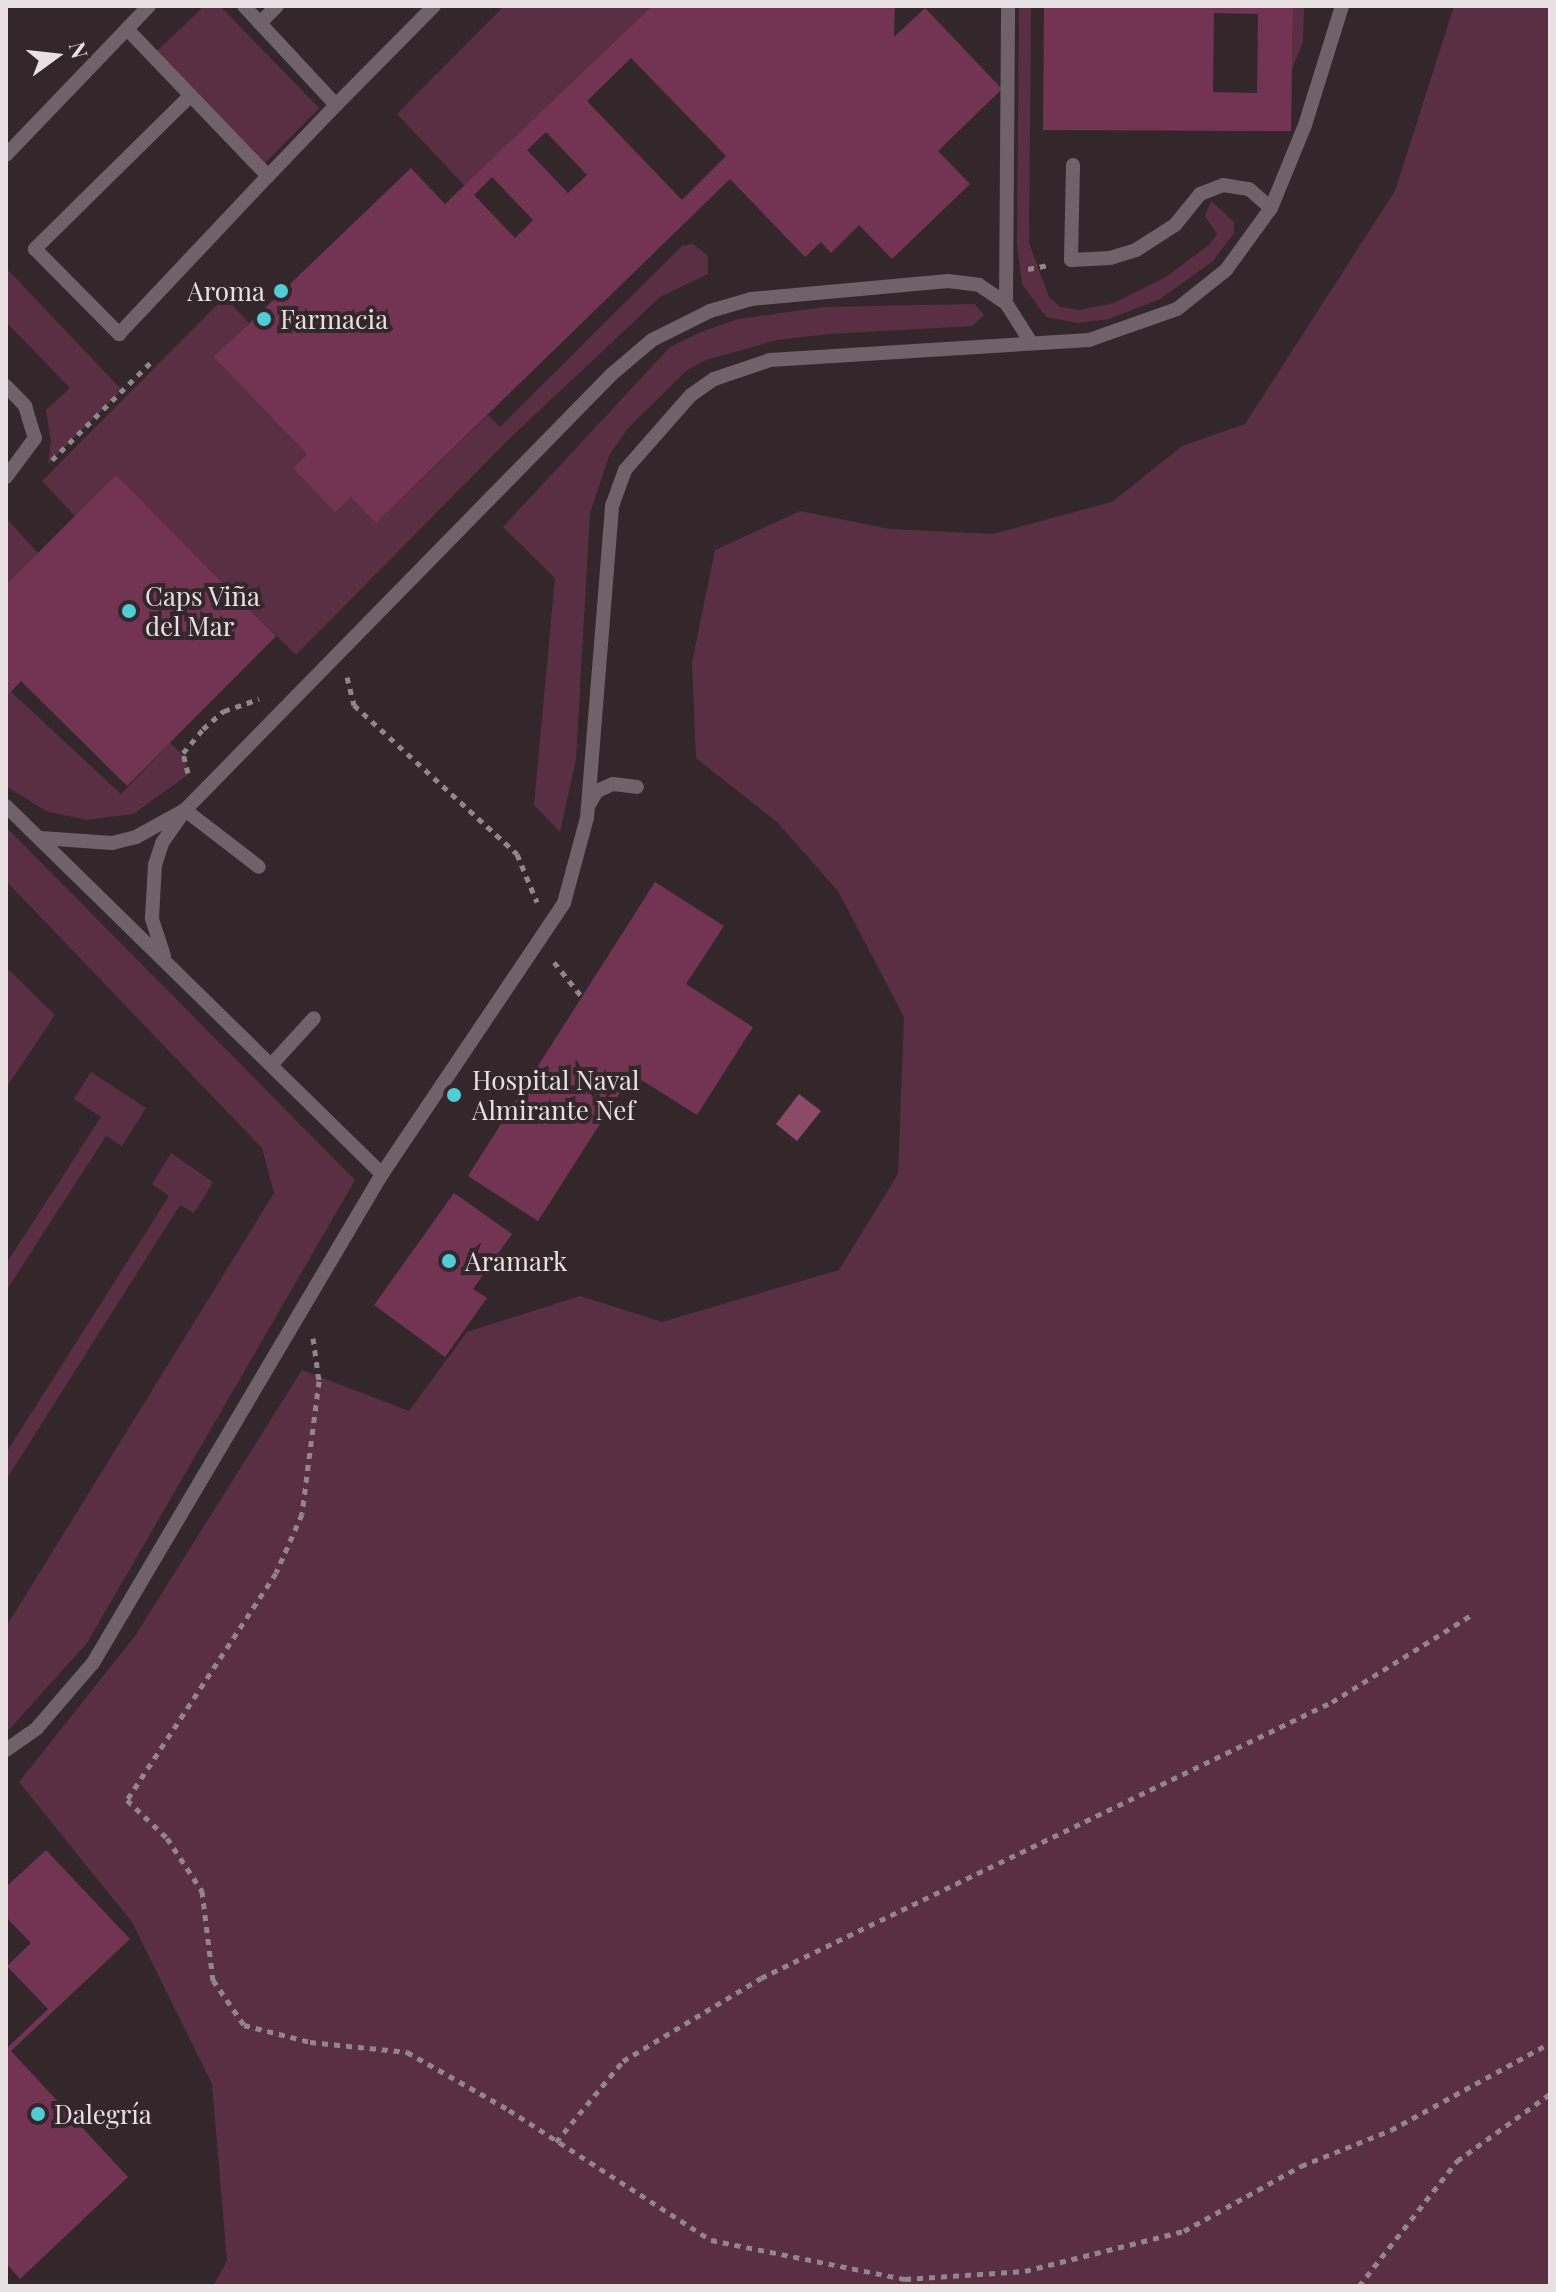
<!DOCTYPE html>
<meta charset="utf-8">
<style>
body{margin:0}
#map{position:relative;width:1556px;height:2292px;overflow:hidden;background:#33272c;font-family:"Playfair Display",serif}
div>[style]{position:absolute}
.green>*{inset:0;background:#5b2f43}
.water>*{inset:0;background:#8b4a68}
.building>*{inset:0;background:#733453}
.path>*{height:5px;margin-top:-2.5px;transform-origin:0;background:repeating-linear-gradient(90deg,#91878b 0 6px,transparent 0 12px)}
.lane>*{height:14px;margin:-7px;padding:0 7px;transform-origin:7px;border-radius:7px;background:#706268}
.dots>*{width:22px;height:22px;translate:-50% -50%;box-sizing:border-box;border:4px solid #33272c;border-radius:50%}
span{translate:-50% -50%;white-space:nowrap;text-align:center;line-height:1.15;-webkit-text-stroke:8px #33272c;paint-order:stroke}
.poi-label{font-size:26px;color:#e8e0e3}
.right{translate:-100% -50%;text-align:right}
.left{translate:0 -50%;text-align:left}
.frame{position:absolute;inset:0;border:8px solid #e8e0e3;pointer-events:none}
.north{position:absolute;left:16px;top:16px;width:80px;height:80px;-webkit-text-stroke:6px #33272c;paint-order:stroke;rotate:75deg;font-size:22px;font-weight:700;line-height:32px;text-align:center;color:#e8e0e3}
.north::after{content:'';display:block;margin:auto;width:28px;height:36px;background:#e8e0e3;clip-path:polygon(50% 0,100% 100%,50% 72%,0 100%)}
</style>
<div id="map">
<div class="green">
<i style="clip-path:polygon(204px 6px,220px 6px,319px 108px,265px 163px,157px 51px)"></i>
<i style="clip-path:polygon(504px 6px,652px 6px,465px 186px,397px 114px)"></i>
<i style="clip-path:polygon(1019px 6px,1031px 6px,1029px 243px,1049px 297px,1060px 307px,1080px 310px,1114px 303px,1166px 277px,1210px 244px,1217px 234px,1205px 216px,1211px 201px,1234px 222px,1234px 233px,1213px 261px,1160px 299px,1109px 319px,1078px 323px,1046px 317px,1022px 284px,1017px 244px)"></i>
<i style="clip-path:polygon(1293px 6px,1304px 6px,1303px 42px,1292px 69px)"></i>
<i style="clip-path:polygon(1454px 6px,1550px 6px,1550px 2286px,213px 2286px,227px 2261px,212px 2084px,132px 1922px,19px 1782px,135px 1636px,302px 1370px,409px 1411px,467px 1332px,580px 1296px,662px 1322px,839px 1270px,898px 1174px,904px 1017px,838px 891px,777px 822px,696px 758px,692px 663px,715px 550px,800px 511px,890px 529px,993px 534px,1112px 502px,1182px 446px,1245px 424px,1395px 191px)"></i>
<i style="clip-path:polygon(693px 244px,708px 256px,708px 274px,660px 297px,510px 438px,296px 655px,116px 475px,75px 516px,42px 481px,225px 297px,249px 323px,215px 357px,307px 454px,293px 468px,335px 511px,351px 497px,377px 522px,488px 415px,500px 427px,682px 246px)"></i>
<i style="clip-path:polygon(6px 268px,122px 390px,48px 464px,51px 441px,46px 410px,70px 388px,6px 322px)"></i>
<i style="clip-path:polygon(975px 304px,984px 315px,972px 326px,828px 334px,777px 340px,706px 360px,687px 370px,628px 428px,609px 456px,590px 513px,576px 759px,560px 832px,534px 805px,555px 578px,503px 527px,670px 347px,701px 332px,738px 319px,824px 307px)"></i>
<i style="clip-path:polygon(6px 518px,38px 553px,6px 585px)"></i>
<i style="clip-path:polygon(11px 692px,121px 794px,170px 743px,184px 756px,189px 774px,133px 814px,86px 820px,46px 811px,6px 786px,6px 697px)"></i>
<i style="clip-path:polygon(6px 827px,355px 1180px,87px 1643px,6px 1733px,6px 1627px,274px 1193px,262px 1148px,6px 881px)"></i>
<i style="clip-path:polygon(6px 967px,55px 1015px,6px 1088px)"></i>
<i style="clip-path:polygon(91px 1072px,146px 1108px,122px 1146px,106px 1136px,6px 1291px,6px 1264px,101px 1117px,74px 1099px)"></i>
<i style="clip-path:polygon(171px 1153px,213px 1182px,194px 1213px,180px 1205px,6px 1480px,6px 1453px,169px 1196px,152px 1184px)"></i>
</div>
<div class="water">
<i style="clip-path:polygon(799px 1094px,821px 1111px,797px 1141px,776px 1124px)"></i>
</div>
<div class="building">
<i style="clip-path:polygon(evenodd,652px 6px,895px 6px,894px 37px,925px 8px,1002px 89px,938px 151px,970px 184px,892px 259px,859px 225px,831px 253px,821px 242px,805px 257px,730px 179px,376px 523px,351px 497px,335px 512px,293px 468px,307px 454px,214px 357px,411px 168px,445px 204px,652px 6px,631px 58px,726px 156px,682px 200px,587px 101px,631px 58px,652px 6px,546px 132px,587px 175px,568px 193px,527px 150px,546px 132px,652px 6px,492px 177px,533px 220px,515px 238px,474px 195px,492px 177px)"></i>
<i style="clip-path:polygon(evenodd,1044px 6px,1293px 6px,1291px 131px,1043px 130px,1044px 6px,1214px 13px,1258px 14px,1257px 93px,1213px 92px,1214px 13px)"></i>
<i style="clip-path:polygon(116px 475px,276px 636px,127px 786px,21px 681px,6px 697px,6px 585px)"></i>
<i style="clip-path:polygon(655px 882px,724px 926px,686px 984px,753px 1027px,697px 1115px,632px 1074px,538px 1221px,468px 1176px)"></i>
<i style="clip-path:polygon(454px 1193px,512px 1234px,473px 1289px,487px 1298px,445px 1357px,374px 1305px)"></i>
<i style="clip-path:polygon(46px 1850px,130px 1939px,11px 2051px,128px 2177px,20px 2279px,6px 2263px,6px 2049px,48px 2009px,7px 1966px,31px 1943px,6px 1917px,6px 1887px)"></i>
</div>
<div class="path">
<i style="left:1028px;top:269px;width:21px;rotate:-11deg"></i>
<i style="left:52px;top:460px;width:144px;rotate:-44.7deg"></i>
<i style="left:347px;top:677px;width:29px;rotate:76deg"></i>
<i style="left:354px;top:705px;width:221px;rotate:42.4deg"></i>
<i style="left:517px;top:854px;width:52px;rotate:67.4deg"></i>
<i style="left:188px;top:773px;width:21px;rotate:-104deg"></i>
<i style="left:183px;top:753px;width:31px;rotate:-50deg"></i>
<i style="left:203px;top:729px;width:28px;rotate:-41deg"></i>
<i style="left:224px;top:711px;width:37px;rotate:-19deg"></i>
<i style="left:554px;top:962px;width:45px;rotate:51.3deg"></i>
<i style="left:313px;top:1338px;width:43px;rotate:82.1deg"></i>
<i style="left:319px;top:1381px;width:134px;rotate:97.3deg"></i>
<i style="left:302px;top:1514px;width:64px;rotate:113.8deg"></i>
<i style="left:276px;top:1573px;width:272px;rotate:123.3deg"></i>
<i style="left:127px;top:1800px;width:55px;rotate:43.5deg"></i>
<i style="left:167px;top:1838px;width:64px;rotate:56.6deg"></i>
<i style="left:202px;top:1891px;width:90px;rotate:83deg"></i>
<i style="left:213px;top:1980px;width:55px;rotate:55.4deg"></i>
<i style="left:244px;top:2025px;width:68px;rotate:14.4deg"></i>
<i style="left:310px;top:2042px;width:98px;rotate:5.9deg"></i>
<i style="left:407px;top:2052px;width:117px;rotate:29.6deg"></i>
<i style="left:509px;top:2110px;width:240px;rotate:32.8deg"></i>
<i style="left:711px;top:2240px;width:198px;rotate:11.4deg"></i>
<i style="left:905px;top:2279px;width:120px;rotate:-3.8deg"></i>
<i style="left:1025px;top:2271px;width:164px;rotate:-14.1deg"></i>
<i style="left:1184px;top:2231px;width:134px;rotate:-29.1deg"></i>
<i style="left:1301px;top:2166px;width:97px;rotate:-21.8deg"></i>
<i style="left:1391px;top:2130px;width:181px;rotate:-28.7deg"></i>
<i style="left:556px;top:2142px;width:105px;rotate:-50.4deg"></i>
<i style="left:623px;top:2061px;width:161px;rotate:-31deg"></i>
<i style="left:761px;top:1978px;width:634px;rotate:-25.8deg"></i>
<i style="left:1332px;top:1702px;width:166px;rotate:-32deg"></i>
<i style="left:1359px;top:2286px;width:159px;rotate:-51.9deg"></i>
<i style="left:1457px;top:2161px;width:115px;rotate:-35.8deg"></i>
</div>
<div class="lane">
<i style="left:260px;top:23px;width:24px;rotate:-45deg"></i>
<i style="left:127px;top:29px;width:204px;rotate:46.2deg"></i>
<i style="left:268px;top:176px;width:98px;rotate:-46.2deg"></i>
<i style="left:336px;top:105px;width:135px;rotate:-132.9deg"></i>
<i style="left:190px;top:96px;width:218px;rotate:135.4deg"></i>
<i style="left:35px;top:249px;width:120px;rotate:45.3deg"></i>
<i style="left:119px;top:334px;width:217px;rotate:-46.7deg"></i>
<i style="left:336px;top:105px;width:139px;rotate:-45.3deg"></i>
<i style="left:6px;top:155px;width:207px;rotate:-46.2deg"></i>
<i style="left:1073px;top:165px;width:95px;rotate:91.2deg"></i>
<i style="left:1071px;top:260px;width:39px;rotate:-3deg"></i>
<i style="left:1110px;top:258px;width:27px;rotate:-17deg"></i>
<i style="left:1136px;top:250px;width:46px;rotate:-32.7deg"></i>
<i style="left:1175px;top:225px;width:40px;rotate:-51deg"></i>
<i style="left:1200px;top:194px;width:25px;rotate:-21deg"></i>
<i style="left:1223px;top:185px;width:26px;rotate:9deg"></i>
<i style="left:1249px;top:189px;width:29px;rotate:41deg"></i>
<i style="left:1006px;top:303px;width:297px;rotate:-89.6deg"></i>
<i style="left:6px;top:386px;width:28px;rotate:46deg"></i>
<i style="left:25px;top:406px;width:34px;rotate:73deg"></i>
<i style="left:35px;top:438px;width:49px;rotate:126.6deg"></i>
<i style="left:590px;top:803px;width:14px;rotate:-60deg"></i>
<i style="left:597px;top:791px;width:17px;rotate:-24deg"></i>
<i style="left:613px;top:784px;width:24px;rotate:7deg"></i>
<i style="left:6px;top:806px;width:526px;rotate:44.38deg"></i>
<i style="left:41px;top:838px;width:71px;rotate:4deg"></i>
<i style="left:112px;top:843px;width:25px;rotate:-14deg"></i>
<i style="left:136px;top:837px;width:56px;rotate:-28.9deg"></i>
<i style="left:185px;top:810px;width:610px;rotate:-45.6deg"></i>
<i style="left:612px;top:374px;width:52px;rotate:-40.4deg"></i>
<i style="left:652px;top:340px;width:65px;rotate:-26.6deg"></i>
<i style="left:710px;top:311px;width:43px;rotate:-16.3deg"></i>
<i style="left:751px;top:299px;width:198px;rotate:-5.2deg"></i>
<i style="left:948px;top:281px;width:31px;rotate:7deg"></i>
<i style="left:979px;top:285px;width:32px;rotate:34deg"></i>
<i style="left:1006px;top:303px;width:45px;rotate:57.7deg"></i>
<i style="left:164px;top:956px;width:40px;rotate:-108deg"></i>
<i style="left:152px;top:918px;width:53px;rotate:-86.8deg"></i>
<i style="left:155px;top:865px;width:23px;rotate:-72deg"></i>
<i style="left:162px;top:843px;width:40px;rotate:-55.1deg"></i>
<i style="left:185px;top:810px;width:93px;rotate:37.6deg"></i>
<i style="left:272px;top:1064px;width:62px;rotate:-47.6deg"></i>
<i style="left:6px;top:1750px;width:38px;rotate:-35deg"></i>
<i style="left:37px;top:1728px;width:86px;rotate:-49.3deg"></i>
<i style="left:93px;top:1663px;width:568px;rotate:-59.42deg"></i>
<i style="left:382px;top:1174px;width:326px;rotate:-56.1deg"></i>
<i style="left:564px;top:903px;width:88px;rotate:-74.9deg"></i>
<i style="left:587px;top:818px;width:313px;rotate:-85.4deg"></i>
<i style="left:612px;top:506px;width:38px;rotate:-70deg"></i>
<i style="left:625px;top:470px;width:100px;rotate:-48.7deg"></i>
<i style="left:691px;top:395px;width:28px;rotate:-35deg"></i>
<i style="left:714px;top:379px;width:59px;rotate:-18.7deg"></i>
<i style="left:770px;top:360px;width:320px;rotate:-3.6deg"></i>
<i style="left:1089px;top:340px;width:93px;rotate:-19.4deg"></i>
<i style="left:1177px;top:309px;width:63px;rotate:-38.5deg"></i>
<i style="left:1226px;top:270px;width:77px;rotate:-54deg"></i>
<i style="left:1271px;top:208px;width:90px;rotate:-67.7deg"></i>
<i style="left:1305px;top:125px;width:125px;rotate:-72.7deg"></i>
</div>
<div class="dots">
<i style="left:281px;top:291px;background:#51ccd5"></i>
<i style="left:264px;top:319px;background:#51ccd5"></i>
<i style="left:129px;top:611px;background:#51ccd5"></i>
<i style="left:454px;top:1095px;background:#51ccd5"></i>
<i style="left:449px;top:1261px;background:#51ccd5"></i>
<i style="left:38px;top:2114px;background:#51ccd5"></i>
</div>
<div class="poi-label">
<span class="right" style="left:265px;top:291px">Aroma</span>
<span class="left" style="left:280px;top:319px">Farmacia</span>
<span class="left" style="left:145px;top:611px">Caps Viña<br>del Mar</span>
<span class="left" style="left:472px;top:1095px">Hospital Naval<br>Almirante Nef</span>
<span class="left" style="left:465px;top:1261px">Aramark</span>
<span class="left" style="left:54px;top:2114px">Dalegría</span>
</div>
<div class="frame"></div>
<div class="north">N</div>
</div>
